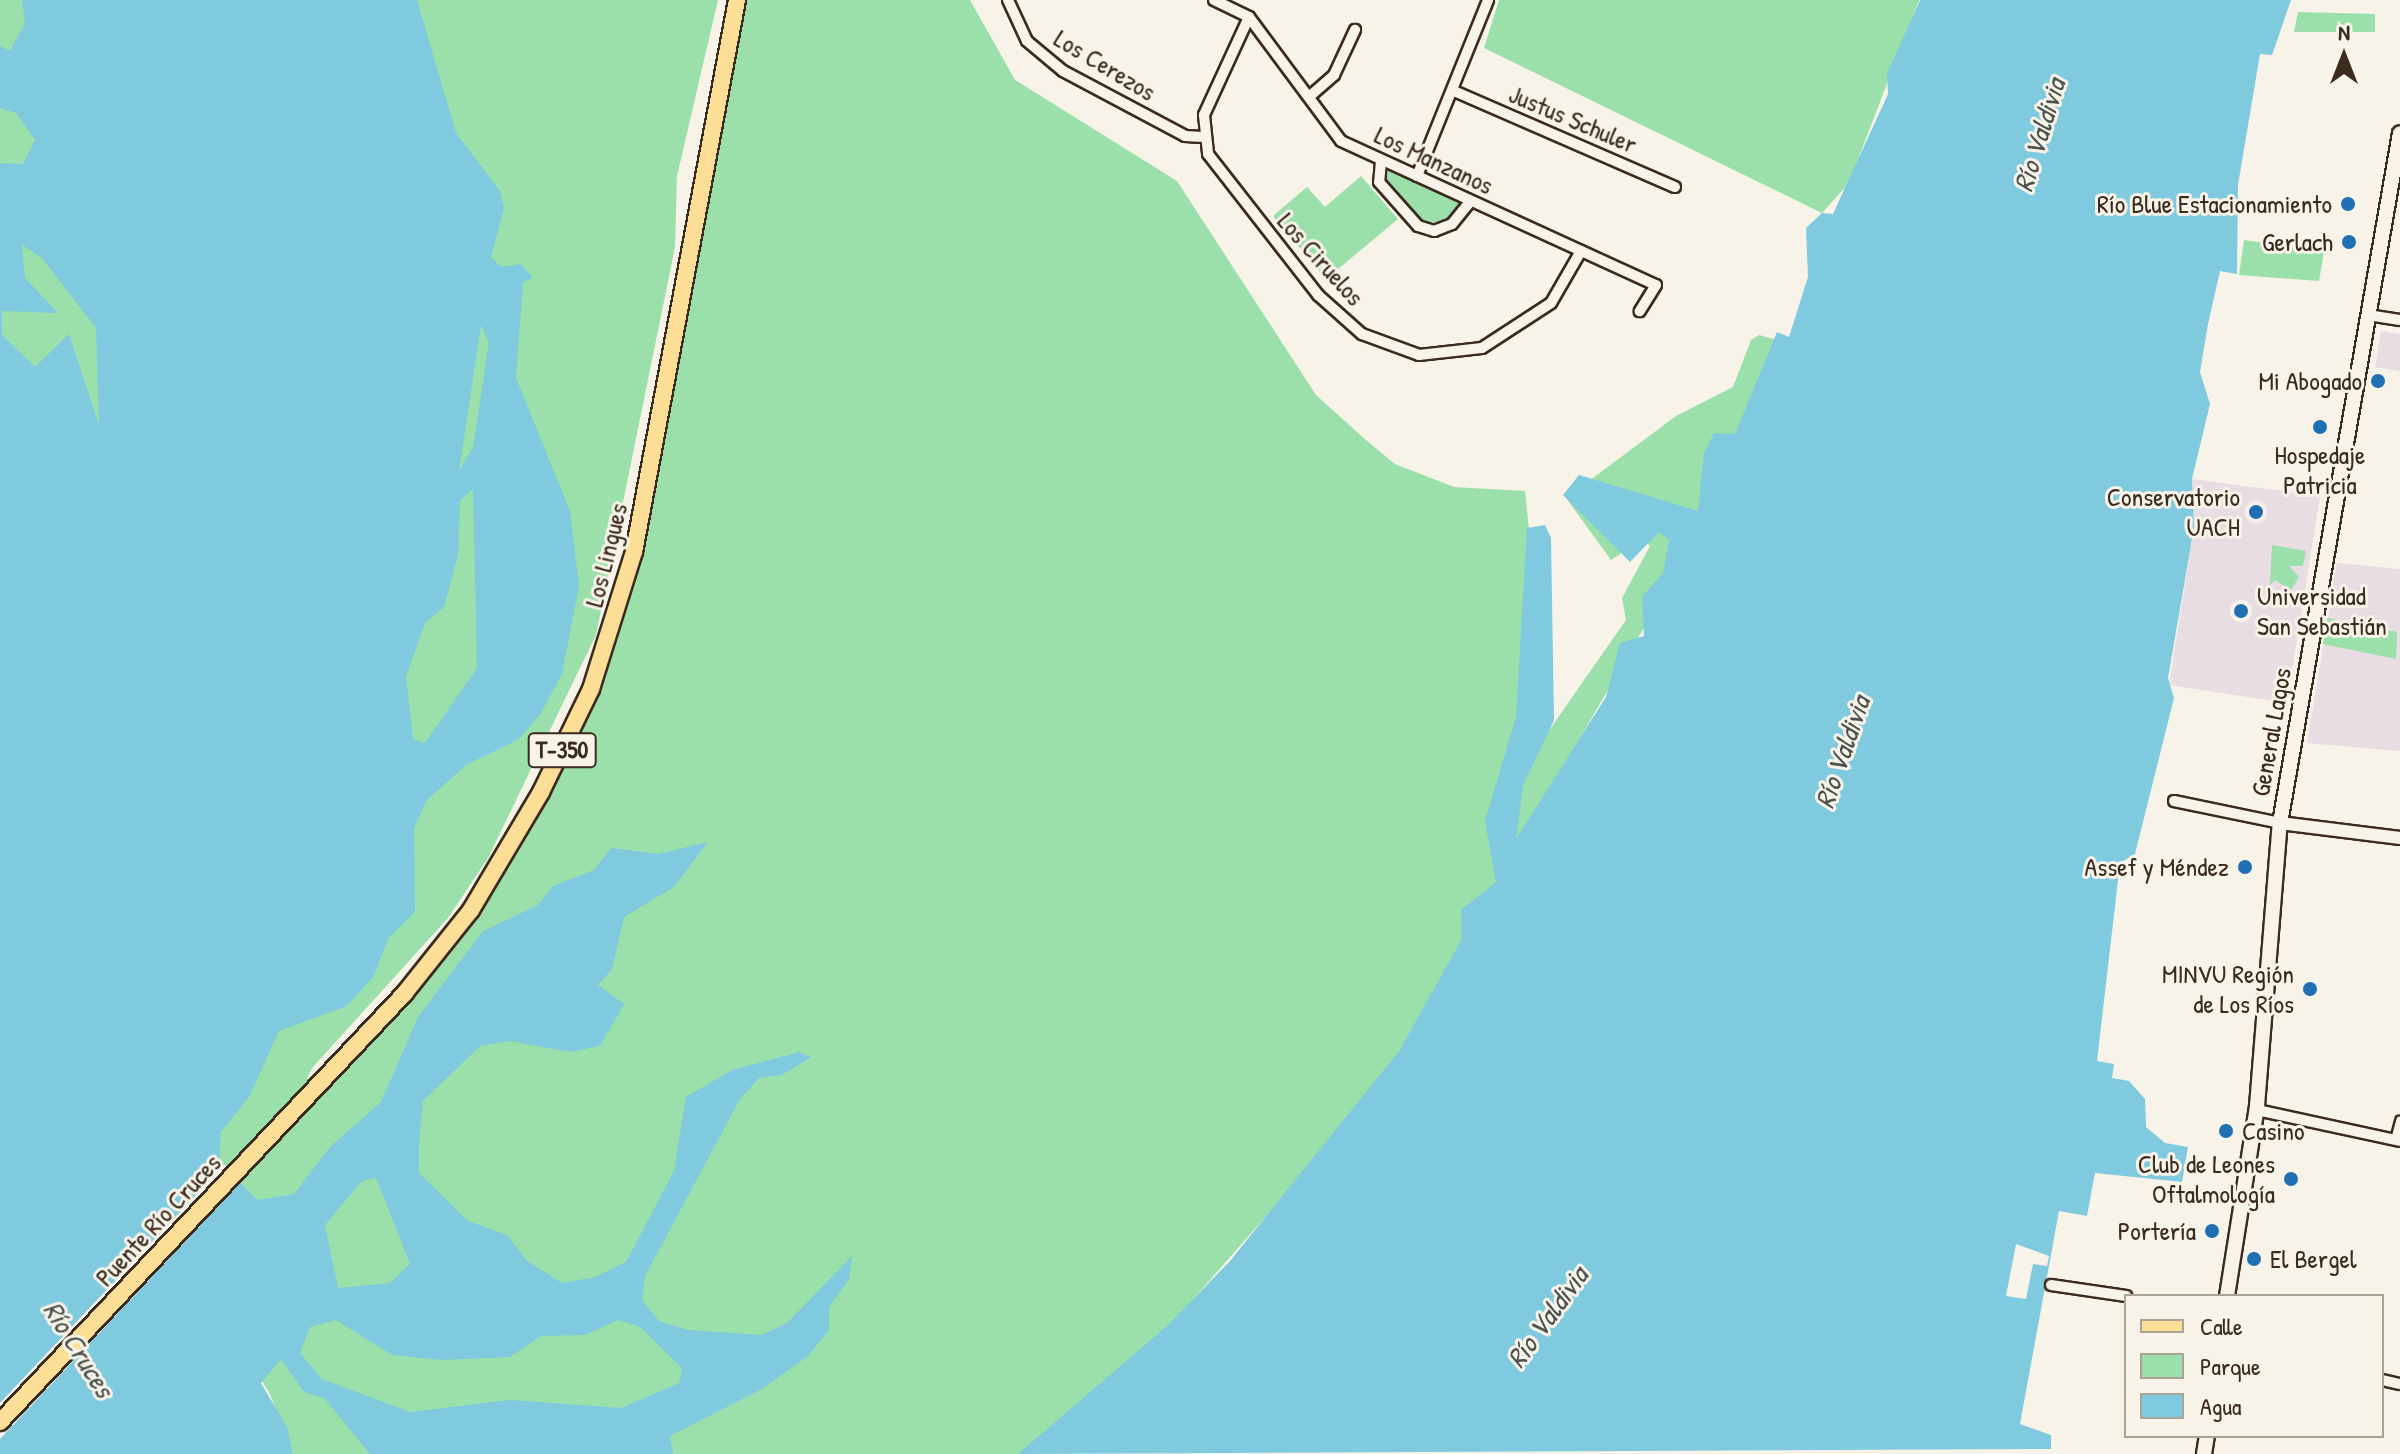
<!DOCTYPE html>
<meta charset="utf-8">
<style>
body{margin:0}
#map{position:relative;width:2400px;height:1454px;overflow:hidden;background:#f7f3e8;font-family:"Patrick Hand",sans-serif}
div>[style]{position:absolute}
.built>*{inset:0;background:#e7dde3}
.green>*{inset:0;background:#9bdfaa}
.water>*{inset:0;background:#7fcade}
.pier>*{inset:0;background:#f7f3e8}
.roads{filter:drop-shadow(2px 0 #3b2a1e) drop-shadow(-2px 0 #3b2a1e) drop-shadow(0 2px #3b2a1e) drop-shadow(0 -2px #3b2a1e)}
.pedestrian>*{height:8px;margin:-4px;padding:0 4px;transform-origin:4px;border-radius:4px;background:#f7f3e8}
.minor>*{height:10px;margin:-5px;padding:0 5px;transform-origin:5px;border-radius:5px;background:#f7f3e8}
.tertiary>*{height:12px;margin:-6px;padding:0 6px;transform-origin:6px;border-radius:6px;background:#f7f3e8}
.secondary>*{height:14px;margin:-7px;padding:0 7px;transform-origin:7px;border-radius:7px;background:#f7f3e8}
.primary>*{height:16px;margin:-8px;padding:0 8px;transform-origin:8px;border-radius:8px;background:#fcde96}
.dots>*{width:22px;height:22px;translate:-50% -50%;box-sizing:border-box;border:4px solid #f7f3e8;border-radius:50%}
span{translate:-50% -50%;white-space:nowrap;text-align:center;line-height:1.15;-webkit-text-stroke:6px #f7f3e8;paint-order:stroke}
.shield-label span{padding:2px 6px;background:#f7f3e8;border:2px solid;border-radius:6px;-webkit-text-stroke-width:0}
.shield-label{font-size:24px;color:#3b2a1e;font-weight:700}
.street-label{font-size:26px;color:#3b2a1e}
.poi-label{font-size:26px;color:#3b2a1e}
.right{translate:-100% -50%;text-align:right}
.left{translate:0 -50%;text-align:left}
.water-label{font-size:28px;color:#4c524e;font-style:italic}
.legend{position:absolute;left:2124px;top:1294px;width:260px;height:144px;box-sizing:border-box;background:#f7f3e8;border:2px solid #aca397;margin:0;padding:10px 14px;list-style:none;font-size:24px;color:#3b2a1e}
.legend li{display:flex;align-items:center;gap:16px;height:40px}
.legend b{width:40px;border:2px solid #aca397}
.north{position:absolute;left:2304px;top:16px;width:80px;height:80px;-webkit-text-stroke:6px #f7f3e8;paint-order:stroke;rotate:0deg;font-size:22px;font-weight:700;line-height:32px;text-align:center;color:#3b2a1e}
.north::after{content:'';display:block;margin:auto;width:28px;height:36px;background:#3b2a1e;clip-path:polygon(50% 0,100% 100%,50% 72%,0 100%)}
</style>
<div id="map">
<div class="built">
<i style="clip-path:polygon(2381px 331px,2400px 334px,2400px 371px,2375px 367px)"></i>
<i style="clip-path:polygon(2192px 479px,2320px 496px,2287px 703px,2169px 685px,2194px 527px)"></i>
<i style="clip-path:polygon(2337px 563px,2400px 569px,2400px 751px,2307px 743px)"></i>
</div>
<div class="green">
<i style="clip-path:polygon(0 0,718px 0,677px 176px,675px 247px,596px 635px,488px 858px,448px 918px,313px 1067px,307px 1078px,317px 1089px,510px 853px,612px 628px,734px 0,970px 0,1015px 80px,1177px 181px,1316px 395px,1367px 441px,1395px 464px,1454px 487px,1525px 491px,1550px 729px,1626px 620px,1622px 598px,1650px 546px,1643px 539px,1611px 560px,1566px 498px,1676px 416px,1733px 387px,1751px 340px,1759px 335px,1777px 340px,1719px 498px,1399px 1051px,1316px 1159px,1152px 1346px,1023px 1454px,293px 1454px,270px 1394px,0 952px)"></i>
<i style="clip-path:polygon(1499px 0,1919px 0,1849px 183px,1822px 213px,1484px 48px)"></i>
<i style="clip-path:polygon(2298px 12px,2375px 14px,2375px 32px,2294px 32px)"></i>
<i style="clip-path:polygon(1384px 169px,1463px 204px,1449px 222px,1417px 222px,1380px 176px)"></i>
<i style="clip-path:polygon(1361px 176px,1398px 219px,1326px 279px,1273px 216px,1307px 187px,1325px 207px)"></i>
<i style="clip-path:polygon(2244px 240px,2324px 252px,2319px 281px,2239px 275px)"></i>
<i style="clip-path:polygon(2272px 545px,2306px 551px,2303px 566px,2289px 566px,2299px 577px,2291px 590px,2275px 580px,2270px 585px)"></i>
<i style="clip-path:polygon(2327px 618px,2397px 632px,2396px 659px,2323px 644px)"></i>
</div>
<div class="water">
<i style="clip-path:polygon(evenodd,22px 0,417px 0,456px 133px,500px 191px,504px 208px,491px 257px,501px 267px,521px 264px,533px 278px,523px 282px,516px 378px,570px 511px,579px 586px,562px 674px,541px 713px,519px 739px,466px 765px,427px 800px,414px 828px,415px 912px,388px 939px,373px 977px,347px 1006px,279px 1031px,249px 1097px,221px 1132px,219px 1162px,257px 1200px,294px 1194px,330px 1147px,381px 1102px,418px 1017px,483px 931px,538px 905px,553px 886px,594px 870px,611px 848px,658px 854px,708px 842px,674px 887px,624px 917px,612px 969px,598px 985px,624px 1004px,600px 1046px,570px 1052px,510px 1041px,480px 1046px,423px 1101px,419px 1143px,419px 1173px,468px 1221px,507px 1235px,527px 1261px,562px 1283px,595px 1277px,626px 1262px,674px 1171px,686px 1097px,732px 1070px,799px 1052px,811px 1057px,782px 1075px,759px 1078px,740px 1099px,645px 1276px,642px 1300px,659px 1321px,688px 1330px,762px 1335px,787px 1323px,852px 1256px,849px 1279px,829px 1307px,829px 1330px,808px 1356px,762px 1389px,670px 1436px,673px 1454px,370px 1454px,324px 1398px,304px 1392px,281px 1359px,261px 1383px,287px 1427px,293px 1454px,0 1454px,0 163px,23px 164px,35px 140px,16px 113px,0 108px,0 46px,10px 51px,25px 23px,22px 0,22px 245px,42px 258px,96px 328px,99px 425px,69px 334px,35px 367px,2px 335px,2px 311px,58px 313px,25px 278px,22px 245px,22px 0,481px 325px,489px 343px,473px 447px,459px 471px,481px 325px,22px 0,473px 489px,477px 668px,425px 743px,413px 739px,406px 677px,425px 623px,444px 607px,458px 555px,460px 501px,473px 489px,22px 0,376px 1178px,410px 1264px,390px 1283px,338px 1288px,325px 1225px,362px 1181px,376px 1178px,22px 0,336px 1320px,392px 1355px,442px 1360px,510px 1357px,541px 1336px,585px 1335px,618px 1320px,640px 1327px,682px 1368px,679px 1383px,621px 1408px,510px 1400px,410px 1412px,322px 1379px,300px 1353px,310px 1327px,336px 1320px)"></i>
<i style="clip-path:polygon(1920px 0,2291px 0,2272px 55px,2260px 54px,2238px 185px,2237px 274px,2220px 271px,2208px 324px,2200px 372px,2210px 404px,2192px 479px,2194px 527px,2168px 678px,2174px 698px,2135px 854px,2120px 863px,2097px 1061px,2114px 1064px,2112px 1078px,2129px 1081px,2145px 1099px,2146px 1127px,2165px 1143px,2188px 1147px,2182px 1182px,2095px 1173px,2087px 1216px,2059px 1211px,2020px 1424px,2051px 1435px,2051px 1449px,1018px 1454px,1167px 1326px,1230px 1261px,1399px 1051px,1462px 939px,1461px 910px,1496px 882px,1485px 821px,1516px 717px,1527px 528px,1545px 525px,1551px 538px,1554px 720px,1523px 786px,1516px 839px,1606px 697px,1620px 643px,1644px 636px,1642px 597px,1663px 573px,1669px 540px,1659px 532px,1630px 562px,1563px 495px,1579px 475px,1698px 511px,1704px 453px,1714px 433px,1735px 434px,1777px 332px,1789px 337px,1808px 277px,1806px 228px,1822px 213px,1833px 214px,1888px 94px,1887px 74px)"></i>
</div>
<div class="pier">
<i style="clip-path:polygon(225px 1164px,240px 1183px,0 1439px,0 1403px)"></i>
<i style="clip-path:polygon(2016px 1244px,2049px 1256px,2047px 1266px,2033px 1264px,2026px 1299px,2006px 1296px)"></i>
</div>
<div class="roads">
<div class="pedestrian">
<i style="left:2395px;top:1140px;width:20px;rotate:-75deg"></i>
</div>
<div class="minor">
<i style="left:1008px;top:0;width:45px;rotate:65.1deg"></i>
<i style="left:1027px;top:41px;width:47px;rotate:39.8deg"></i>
<i style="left:1063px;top:71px;width:138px;rotate:28deg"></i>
<i style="left:1185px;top:136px;width:18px;rotate:3deg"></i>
<i style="left:1214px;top:0;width:39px;rotate:26deg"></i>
<i style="left:1249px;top:17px;width:154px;rotate:53.4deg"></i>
<i style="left:1341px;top:141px;width:346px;rotate:24.6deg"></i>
<i style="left:1656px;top:285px;width:31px;rotate:122deg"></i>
<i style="left:1249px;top:17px;width:108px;rotate:114.7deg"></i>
<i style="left:1204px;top:115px;width:39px;rotate:84deg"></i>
<i style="left:1208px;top:154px;width:179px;rotate:52deg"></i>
<i style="left:1318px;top:295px;width:59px;rotate:41.6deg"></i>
<i style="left:1362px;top:334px;width:61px;rotate:20.2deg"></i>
<i style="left:1419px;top:355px;width:63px;rotate:-6.3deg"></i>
<i style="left:1482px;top:348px;width:82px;rotate:-33.1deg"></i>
<i style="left:1551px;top:303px;width:60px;rotate:-60deg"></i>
<i style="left:1454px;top:91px;width:241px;rotate:23.5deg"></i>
<i style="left:1310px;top:96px;width:32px;rotate:-41deg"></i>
<i style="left:1334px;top:75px;width:50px;rotate:-65deg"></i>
<i style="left:1381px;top:161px;width:21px;rotate:95deg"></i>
<i style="left:1379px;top:182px;width:59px;rotate:48.4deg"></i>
<i style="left:1418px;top:226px;width:17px;rotate:17deg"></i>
<i style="left:1434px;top:231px;width:19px;rotate:-21deg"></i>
<i style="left:1452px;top:224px;width:28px;rotate:-51deg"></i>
<i style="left:1417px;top:176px;width:190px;rotate:-68deg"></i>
<i style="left:2368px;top:315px;width:32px;rotate:9deg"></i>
<i style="left:2174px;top:801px;width:108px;rotate:11.7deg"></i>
<i style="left:2257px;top:1110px;width:146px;rotate:12.2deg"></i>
<i style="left:2051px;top:1285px;width:76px;rotate:8.3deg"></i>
<i style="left:2382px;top:1380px;width:18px;rotate:13deg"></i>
</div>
<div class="tertiary">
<i style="left:2280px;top:823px;width:121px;rotate:7.1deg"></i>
</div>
<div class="secondary">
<i style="left:2227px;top:1296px;width:192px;rotate:-81deg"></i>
<i style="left:2257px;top:1106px;width:284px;rotate:-85.4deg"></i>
<i style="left:2280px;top:823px;width:700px;rotate:-80.13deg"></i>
<i style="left:2204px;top:1454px;width:18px;rotate:-81deg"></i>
</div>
<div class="primary">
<i style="left:0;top:1422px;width:589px;rotate:-46.65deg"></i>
<i style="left:404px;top:994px;width:107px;rotate:-51.4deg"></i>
<i style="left:471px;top:910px;width:137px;rotate:-59.3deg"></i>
<i style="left:541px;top:792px;width:114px;rotate:-64.1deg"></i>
<i style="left:591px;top:689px;width:144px;rotate:-72.6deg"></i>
<i style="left:634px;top:552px;width:562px;rotate:-79.43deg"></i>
</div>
</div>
<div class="dots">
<i style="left:2348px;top:204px;background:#1f6fb2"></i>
<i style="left:2349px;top:242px;background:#1f6fb2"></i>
<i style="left:2378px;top:381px;background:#1f6fb2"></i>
<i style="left:2320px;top:427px;background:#1f6fb2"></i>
<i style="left:2256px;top:512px;background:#1f6fb2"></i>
<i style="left:2241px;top:611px;background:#1f6fb2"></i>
<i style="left:2245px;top:867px;background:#1f6fb2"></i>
<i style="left:2310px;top:989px;background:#1f6fb2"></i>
<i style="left:2226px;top:1131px;background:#1f6fb2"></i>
<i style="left:2291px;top:1179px;background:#1f6fb2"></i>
<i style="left:2212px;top:1231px;background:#1f6fb2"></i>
<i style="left:2254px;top:1259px;background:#1f6fb2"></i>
</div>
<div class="shield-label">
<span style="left:562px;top:750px">T-350</span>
</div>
<div class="street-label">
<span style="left:1105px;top:65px;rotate:31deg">Los Cerezos</span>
<span style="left:1573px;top:119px;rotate:23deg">Justus Schuler</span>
<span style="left:1434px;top:160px;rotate:25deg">Los Manzanos</span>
<span style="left:1321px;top:259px;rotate:48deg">Los Ciruelos</span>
<span style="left:606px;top:555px;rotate:-76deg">Los Lingues</span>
<span style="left:2271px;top:732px;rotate:-80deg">General Lagos</span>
<span style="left:158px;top:1220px;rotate:-47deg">Puente Río Cruces</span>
</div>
<div class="poi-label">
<span class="right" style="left:2332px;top:204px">Río Blue Estacionamiento</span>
<span class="right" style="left:2333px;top:242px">Gerlach</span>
<span class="right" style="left:2362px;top:381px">Mi Abogado</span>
<span style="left:2320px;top:470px">Hospedaje<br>Patricia</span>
<span class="right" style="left:2240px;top:512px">Conservatorio<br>UACH</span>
<span class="left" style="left:2257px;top:611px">Universidad<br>San Sebastián</span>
<span class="right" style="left:2229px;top:867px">Assef y Méndez</span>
<span class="right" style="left:2294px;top:989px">MINVU Región<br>de Los Ríos</span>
<span class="left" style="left:2242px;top:1131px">Casino</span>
<span class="right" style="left:2275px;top:1179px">Club de Leones<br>Oftalmología</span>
<span class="right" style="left:2196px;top:1231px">Portería</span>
<span class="left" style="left:2270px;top:1259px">El Bergel</span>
</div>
<div class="water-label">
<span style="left:2039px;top:135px;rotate:-73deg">Río Valdivia</span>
<span style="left:1842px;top:752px;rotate:-71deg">Río Valdivia</span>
<span style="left:1547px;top:1317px;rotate:-54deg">Río Valdivia</span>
<span style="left:79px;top:1349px;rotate:58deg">Río Cruces</span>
</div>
<ul class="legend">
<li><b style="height:10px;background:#fcde96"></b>Calle</li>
<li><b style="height:22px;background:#9bdfaa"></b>Parque</li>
<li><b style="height:22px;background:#7fcade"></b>Agua</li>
</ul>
<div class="north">N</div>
</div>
